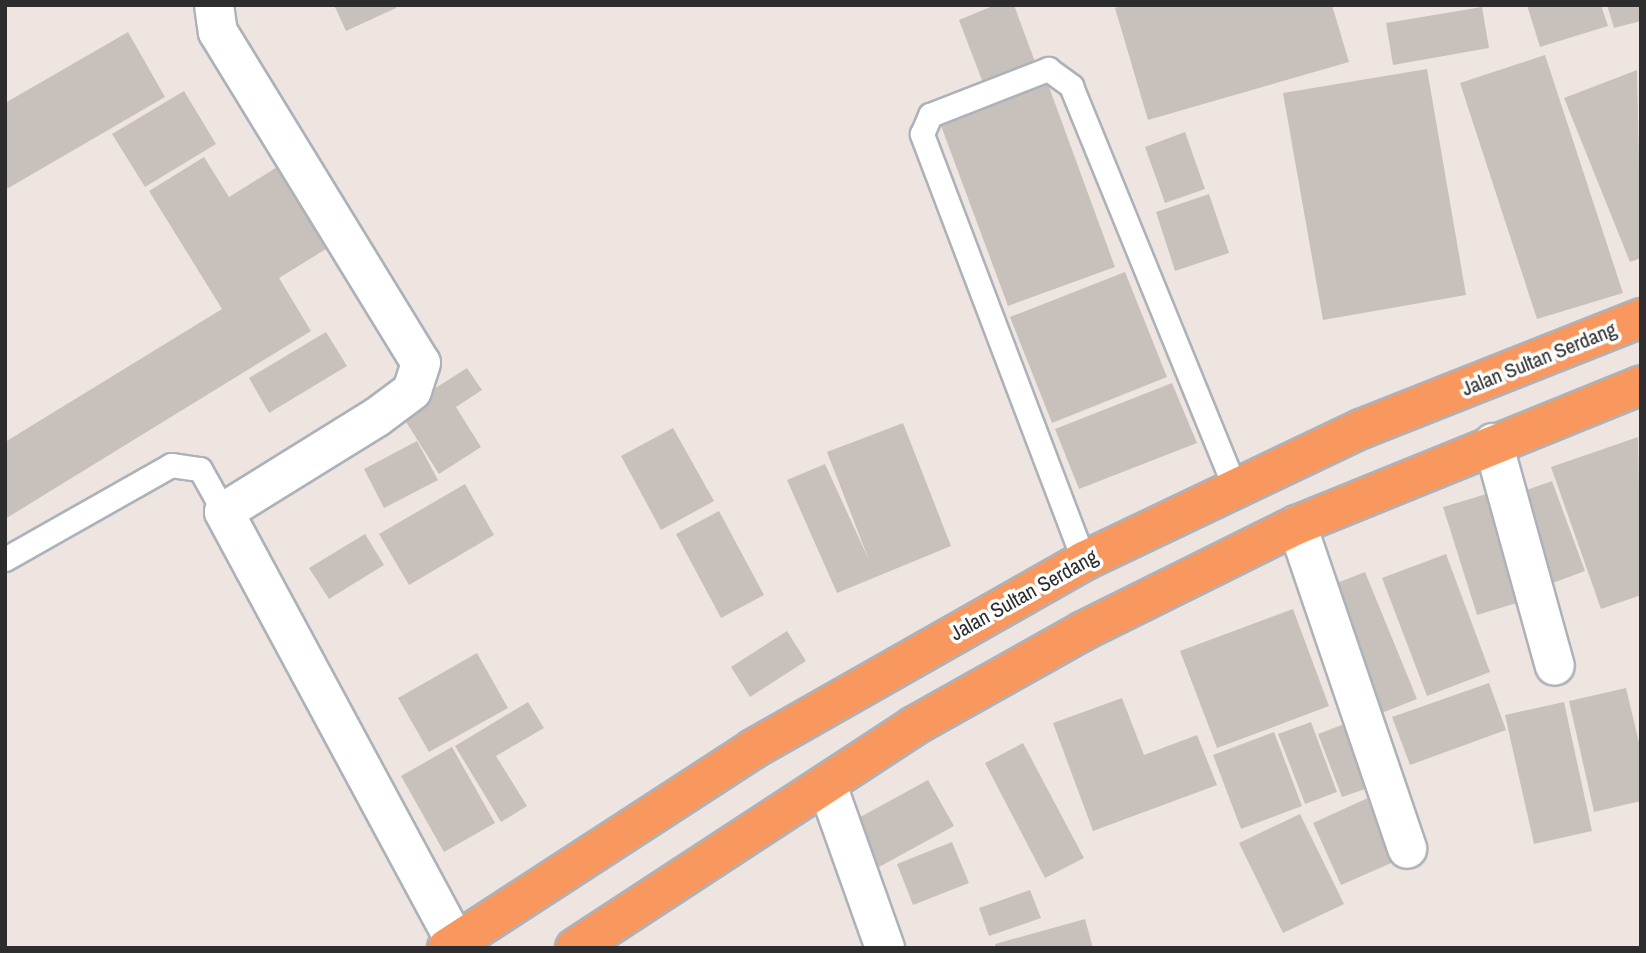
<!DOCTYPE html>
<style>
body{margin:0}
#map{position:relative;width:1646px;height:953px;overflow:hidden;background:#efe5e0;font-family:"Archivo Narrow",sans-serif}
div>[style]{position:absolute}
.building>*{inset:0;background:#c8c1bb}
.roads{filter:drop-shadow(2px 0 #adb2ba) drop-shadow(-2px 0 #adb2ba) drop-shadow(0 2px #adb2ba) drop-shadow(0 -2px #adb2ba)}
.service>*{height:23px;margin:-11.5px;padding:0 11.5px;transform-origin:11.5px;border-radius:11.5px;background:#fff}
.minor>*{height:38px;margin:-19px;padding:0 19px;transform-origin:19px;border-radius:19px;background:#fff}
.trunk>*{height:38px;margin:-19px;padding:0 19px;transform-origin:19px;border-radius:19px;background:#f9985e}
span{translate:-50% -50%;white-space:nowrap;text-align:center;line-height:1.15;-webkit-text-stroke:7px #fff;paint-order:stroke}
.street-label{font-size:21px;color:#2d2d2d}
.frame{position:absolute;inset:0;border:7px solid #2d2d2d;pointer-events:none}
</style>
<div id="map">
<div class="building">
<i style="clip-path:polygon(334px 5px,395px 5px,396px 8px,346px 31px)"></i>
<i style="clip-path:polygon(995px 5px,1014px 5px,1038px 70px,986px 91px,959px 20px)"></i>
<i style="clip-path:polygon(1124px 5px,1332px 5px,1349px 62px,1148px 120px,1115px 8px)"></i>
<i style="clip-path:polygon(1527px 5px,1601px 5px,1608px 26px,1540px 47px)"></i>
<i style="clip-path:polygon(1607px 5px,1641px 5px,1641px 21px,1614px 28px)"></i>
<i style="clip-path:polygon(1482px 7px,1489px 48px,1393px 65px,1386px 23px)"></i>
<i style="clip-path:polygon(128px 32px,165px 97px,5px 190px,5px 103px)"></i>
<i style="clip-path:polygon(1545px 55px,1623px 293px,1537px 319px,1460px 83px)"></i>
<i style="clip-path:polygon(1427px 69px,1466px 295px,1323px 320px,1283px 93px)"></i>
<i style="clip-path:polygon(1637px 70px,1641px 258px,1630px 262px,1564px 98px)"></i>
<i style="clip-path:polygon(1045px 76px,1115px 267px,1008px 306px,937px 115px)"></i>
<i style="clip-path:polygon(184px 91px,216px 144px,145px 187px,112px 134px)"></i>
<i style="clip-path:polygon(1185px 132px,1205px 189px,1165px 203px,1145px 147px)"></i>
<i style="clip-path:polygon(204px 157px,229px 197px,277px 167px,326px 249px,279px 278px,311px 331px,5px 519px,5px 442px,222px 309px,149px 191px)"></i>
<i style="clip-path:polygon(1209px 194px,1229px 253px,1175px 271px,1156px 212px)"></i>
<i style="clip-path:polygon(1125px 272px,1167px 377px,1052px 423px,1010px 317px)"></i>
<i style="clip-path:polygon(326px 332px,347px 366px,269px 413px,249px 378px)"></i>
<i style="clip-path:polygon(467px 368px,482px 390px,456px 407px,481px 447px,439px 474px,399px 411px)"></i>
<i style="clip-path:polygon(1172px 383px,1197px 443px,1079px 489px,1055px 429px)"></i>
<i style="clip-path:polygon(903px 423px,951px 546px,837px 593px,787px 480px,825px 464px,869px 560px,827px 452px)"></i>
<i style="clip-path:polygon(673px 428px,714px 501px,661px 530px,621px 456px)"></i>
<i style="clip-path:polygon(1638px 437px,1641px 595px,1601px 609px,1551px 467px)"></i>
<i style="clip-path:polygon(417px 441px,438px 480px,384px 508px,364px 469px)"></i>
<i style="clip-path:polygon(1552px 481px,1585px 571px,1550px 584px,1518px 493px)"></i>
<i style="clip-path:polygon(465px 484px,494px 535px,409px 585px,379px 534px)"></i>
<i style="clip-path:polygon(1493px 492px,1527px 600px,1477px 615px,1443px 507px)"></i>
<i style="clip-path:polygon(719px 511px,764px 595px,721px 618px,676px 534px)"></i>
<i style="clip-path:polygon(365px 534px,384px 565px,329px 599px,309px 568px)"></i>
<i style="clip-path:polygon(1446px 554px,1490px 672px,1427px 696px,1382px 578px)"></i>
<i style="clip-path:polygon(1365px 572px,1417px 699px,1379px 714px,1327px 587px)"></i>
<i style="clip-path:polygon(1293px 609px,1329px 706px,1217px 748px,1180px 651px)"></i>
<i style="clip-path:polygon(787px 631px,806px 661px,750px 697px,731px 667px)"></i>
<i style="clip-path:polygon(477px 653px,508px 708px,429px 752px,398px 698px)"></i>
<i style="clip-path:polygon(1489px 683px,1506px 730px,1410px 765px,1392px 717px)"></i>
<i style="clip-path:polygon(1626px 688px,1641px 751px,1641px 801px,1594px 812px,1569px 701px)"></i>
<i style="clip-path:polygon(1122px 698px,1144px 755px,1197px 735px,1217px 785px,1093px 831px,1053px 723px)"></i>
<i style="clip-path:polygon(528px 702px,544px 728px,496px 756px,527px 806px,501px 822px,455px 746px)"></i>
<i style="clip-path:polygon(1564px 702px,1592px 831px,1534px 844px,1505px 715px)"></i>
<i style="clip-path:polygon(1311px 722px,1337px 792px,1305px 804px,1278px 734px)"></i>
<i style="clip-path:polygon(1347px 723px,1371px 787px,1342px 797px,1318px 734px)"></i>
<i style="clip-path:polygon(1274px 732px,1302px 806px,1241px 829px,1213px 755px)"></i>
<i style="clip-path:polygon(1023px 743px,1084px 858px,1045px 878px,985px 763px)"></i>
<i style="clip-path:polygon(452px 747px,495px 823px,444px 852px,401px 776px)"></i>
<i style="clip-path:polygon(928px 780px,954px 826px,879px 867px,853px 821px)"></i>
<i style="clip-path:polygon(1370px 797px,1398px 860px,1341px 885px,1313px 823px)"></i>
<i style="clip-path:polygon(1300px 814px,1344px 904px,1283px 933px,1239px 843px)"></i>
<i style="clip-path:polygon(952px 842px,969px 883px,913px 905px,897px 864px)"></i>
<i style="clip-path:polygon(1030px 890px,1041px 918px,989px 936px,979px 908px)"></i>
<i style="clip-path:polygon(1085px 919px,1093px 948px,996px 948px,995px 944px)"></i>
</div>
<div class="roads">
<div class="service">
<i style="left:5px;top:559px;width:191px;rotate:-29.5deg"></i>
<i style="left:171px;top:465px;width:29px;rotate:8deg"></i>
<i style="left:200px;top:469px;width:49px;rotate:60.8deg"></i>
<i style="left:1084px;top:561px;width:457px;rotate:-110.8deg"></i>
<i style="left:922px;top:134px;width:21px;rotate:-67deg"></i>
<i style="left:930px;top:115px;width:127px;rotate:-21.3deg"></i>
<i style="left:1048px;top:69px;width:29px;rotate:36deg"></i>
<i style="left:1071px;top:86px;width:431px;rotate:67.8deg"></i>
</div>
<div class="minor">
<i style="left:214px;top:5px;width:27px;rotate:82deg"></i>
<i style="left:218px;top:32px;width:388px;rotate:58.5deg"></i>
<i style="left:421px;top:363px;width:29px;rotate:108deg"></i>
<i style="left:412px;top:391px;width:44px;rotate:143.4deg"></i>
<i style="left:377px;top:417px;width:180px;rotate:148.2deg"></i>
<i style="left:224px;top:512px;width:489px;rotate:61.7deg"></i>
<i style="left:1493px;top:443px;width:231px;rotate:74.5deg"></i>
<i style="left:1297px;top:525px;width:342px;rotate:71.2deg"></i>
<i style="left:827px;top:785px;width:173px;rotate:70.4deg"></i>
</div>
<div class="trunk">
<i style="left:447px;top:948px;width:365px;rotate:-33deg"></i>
<i style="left:753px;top:749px;width:381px;rotate:-29.6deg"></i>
<i style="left:1084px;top:561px;width:307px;rotate:-25.5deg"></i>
<i style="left:1361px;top:429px;width:301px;rotate:-21.6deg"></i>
<i style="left:575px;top:948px;width:405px;rotate:-33.2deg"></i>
<i style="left:914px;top:726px;width:194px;rotate:-29.3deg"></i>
<i style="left:1083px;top:631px;width:239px;rotate:-26.4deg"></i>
<i style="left:1297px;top:525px;width:371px;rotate:-22.1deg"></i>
</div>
</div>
<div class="street-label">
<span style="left:1539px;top:359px;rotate:-22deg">Jalan Sultan Serdang</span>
<span style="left:1024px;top:595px;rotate:-29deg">Jalan Sultan Serdang</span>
</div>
<div class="frame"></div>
</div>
